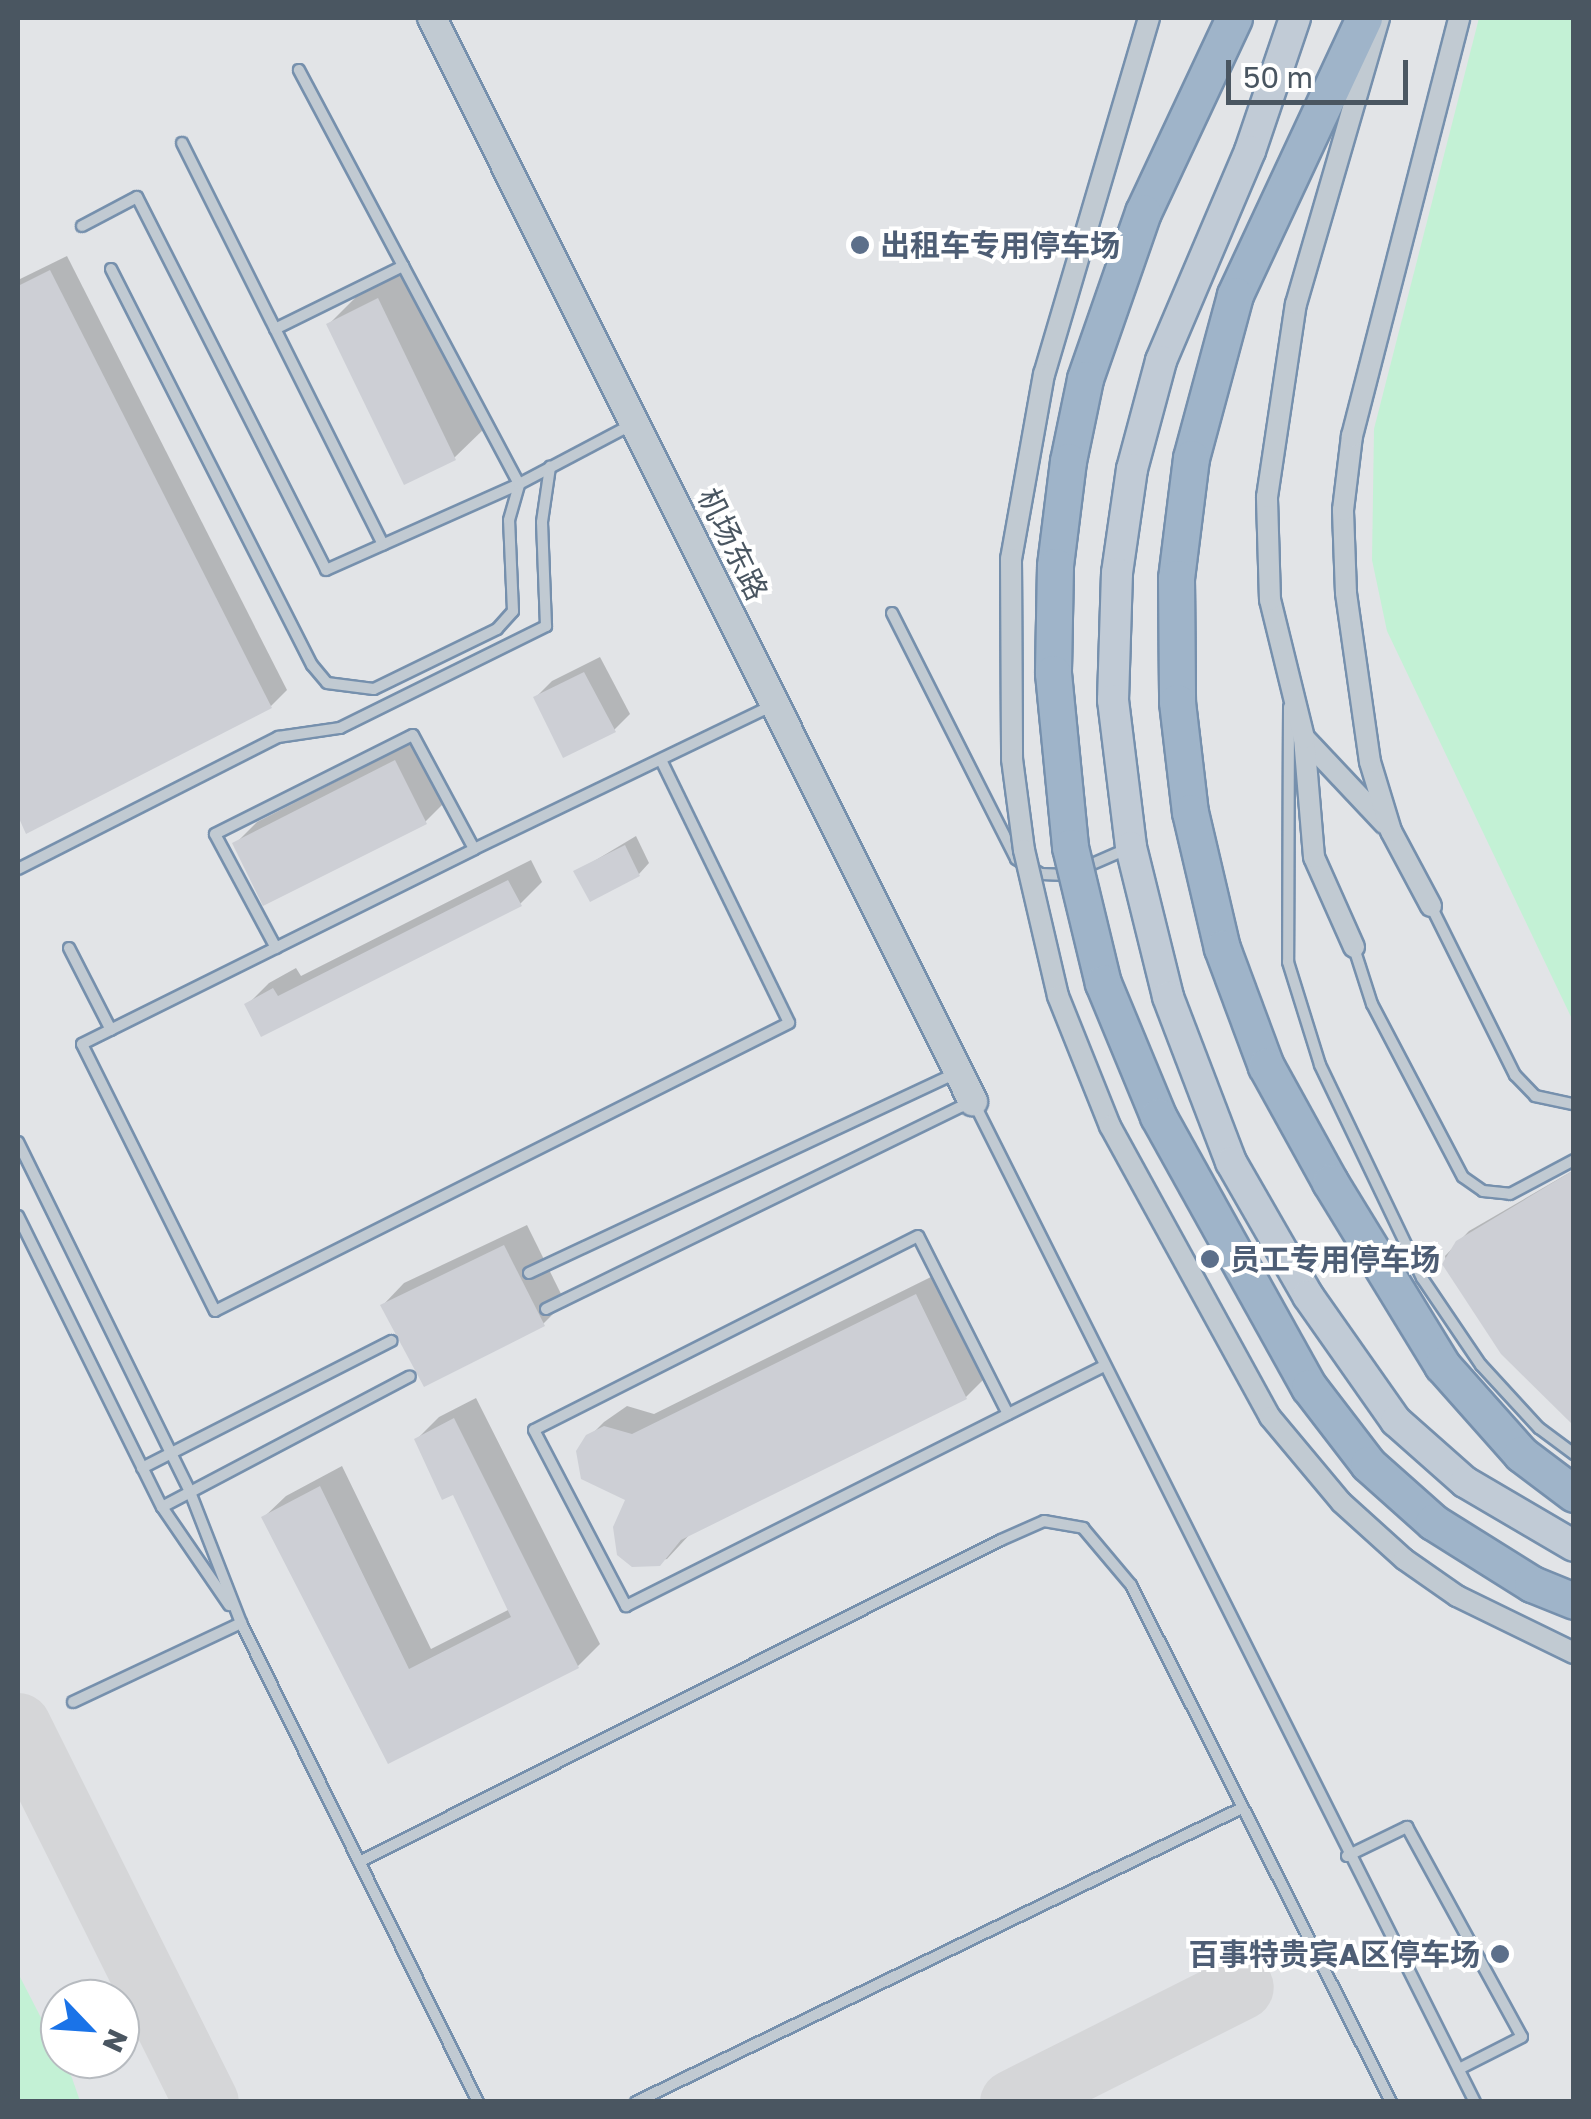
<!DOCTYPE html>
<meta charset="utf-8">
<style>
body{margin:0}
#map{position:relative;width:1591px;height:2119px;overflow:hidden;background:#f5f3f3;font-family:"Golos Text","Noto Sans SC",sans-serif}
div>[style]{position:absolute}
.airport>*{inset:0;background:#e2e4e7}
.green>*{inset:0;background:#c3f1d5}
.shadow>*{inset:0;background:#0003}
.taxiway>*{height:65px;margin:-32.5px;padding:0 32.5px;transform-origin:32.5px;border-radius:32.5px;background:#d5d6d8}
.building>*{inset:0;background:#cdcfd5}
.roads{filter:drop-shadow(2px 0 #7690ad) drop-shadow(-2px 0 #7690ad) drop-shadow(0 2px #7690ad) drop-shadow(0 -2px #7690ad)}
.service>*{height:10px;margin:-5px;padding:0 5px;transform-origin:5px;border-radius:5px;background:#c1cad2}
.minor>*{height:20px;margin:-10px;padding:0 10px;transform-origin:10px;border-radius:10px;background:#c1cad2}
.tertiary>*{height:28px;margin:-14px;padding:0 14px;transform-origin:14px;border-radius:14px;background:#c1cad2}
.secondary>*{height:30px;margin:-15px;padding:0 15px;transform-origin:15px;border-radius:15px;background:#c1cbd6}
.trunk>*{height:35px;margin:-17.5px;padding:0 17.5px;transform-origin:17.5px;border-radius:17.5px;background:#9fb4c9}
.bridges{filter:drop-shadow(2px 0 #7690ad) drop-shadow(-2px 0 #7690ad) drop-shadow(0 2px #7690ad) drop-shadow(0 -2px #7690ad)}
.minor-bridge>*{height:20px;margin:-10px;padding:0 10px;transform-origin:10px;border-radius:10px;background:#c1cad2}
.trunk-bridge>*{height:35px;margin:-17.5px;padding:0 17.5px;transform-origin:17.5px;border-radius:17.5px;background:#9fb4c9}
.dots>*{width:28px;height:28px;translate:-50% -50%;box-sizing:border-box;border:5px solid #fff;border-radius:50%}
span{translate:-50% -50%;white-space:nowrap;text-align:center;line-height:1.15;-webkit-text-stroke:8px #fff;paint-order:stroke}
.service-label{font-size:30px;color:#4e5e75;font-weight:700}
.left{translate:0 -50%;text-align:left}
.right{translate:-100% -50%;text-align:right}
.street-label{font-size:30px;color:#4a5661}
.frame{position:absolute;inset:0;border:20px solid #4a5661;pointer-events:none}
.north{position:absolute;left:40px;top:1979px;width:100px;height:100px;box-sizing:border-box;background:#fff;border:2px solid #b7bbc0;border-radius:50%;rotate:115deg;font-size:28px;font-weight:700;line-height:40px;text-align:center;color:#4a5661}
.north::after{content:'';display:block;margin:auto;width:35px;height:45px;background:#1a73e8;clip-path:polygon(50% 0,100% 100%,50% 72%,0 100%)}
.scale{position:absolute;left:1226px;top:60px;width:182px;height:45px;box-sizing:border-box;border:5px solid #4a5661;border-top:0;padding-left:12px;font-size:30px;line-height:35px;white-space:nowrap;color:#4a5661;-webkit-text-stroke:8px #fff;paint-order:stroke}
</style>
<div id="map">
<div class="airport">
<i style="clip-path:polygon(evenodd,18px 18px,1573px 18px,1573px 2101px,18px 2101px,18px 18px,60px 1999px,120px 1999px,120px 2059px,60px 2059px,60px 1999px)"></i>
</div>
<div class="green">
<i style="clip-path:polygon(1479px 18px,1573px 18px,1573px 1021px,1387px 631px,1372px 560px,1374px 429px)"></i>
<i style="clip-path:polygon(18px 1973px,72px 2078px,80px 2101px,18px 2101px)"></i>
</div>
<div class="shadow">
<i style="clip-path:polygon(67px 256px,287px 690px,271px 706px,27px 830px,18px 811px,18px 280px)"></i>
<i style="clip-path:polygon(411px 268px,487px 426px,454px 458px,329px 324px,361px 292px)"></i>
<i style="clip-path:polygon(600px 657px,630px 714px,614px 730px,536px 697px,552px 681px)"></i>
<i style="clip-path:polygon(417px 740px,447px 800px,425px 822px,235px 844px,257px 822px)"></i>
<i style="clip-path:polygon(636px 836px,649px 863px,639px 874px,576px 872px)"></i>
<i style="clip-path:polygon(531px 860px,542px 882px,520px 904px,262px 1033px,247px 1005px,269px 983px,296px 968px,301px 976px)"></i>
<i style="clip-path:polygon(1574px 1170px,1574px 1420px,1503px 1352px,1448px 1272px,1445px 1256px,1469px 1231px)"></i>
<i style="clip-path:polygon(527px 1225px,565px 1302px,543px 1324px,383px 1305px,404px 1283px)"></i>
<i style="clip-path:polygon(937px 1274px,987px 1376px,966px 1397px,692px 1532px,667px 1559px,633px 1565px,629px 1499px,582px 1444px,604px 1422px,627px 1406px,654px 1414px)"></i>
<i style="clip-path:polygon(476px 1398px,600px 1644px,578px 1666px,389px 1761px,264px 1517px,286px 1496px,342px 1466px,431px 1649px,510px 1609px,454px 1492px,417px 1439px,439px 1417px)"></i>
</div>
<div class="taxiway">
<i style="left:18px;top:1725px;width:421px;rotate:63.5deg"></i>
<i style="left:1012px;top:2102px;width:256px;rotate:-26.7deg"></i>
</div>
<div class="building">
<i style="clip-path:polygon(50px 270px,272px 708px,26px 834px,18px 816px,18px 286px)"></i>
<i style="clip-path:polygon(378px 298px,456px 460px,404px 485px,326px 324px)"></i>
<i style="clip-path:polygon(584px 672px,616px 732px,563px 758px,533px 697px)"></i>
<i style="clip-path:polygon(395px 760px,427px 824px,263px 906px,232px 843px)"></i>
<i style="clip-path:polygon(625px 845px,640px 876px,590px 902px,573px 871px)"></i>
<i style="clip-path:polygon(508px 880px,522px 906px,261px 1037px,244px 1004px,273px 988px,278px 996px)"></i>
<i style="clip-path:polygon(1574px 1170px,1574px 1426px,1501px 1354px,1442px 1264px,1456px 1241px)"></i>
<i style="clip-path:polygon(504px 1245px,545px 1326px,424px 1387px,380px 1305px)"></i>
<i style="clip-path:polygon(916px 1294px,967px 1399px,681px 1540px,660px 1566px,632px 1567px,617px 1555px,613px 1527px,625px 1500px,581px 1479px,576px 1451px,586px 1435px,604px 1426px,632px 1434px)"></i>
<i style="clip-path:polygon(454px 1418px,579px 1668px,388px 1764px,261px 1517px,320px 1486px,409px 1669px,511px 1617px,453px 1495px,442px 1500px,414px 1439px)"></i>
</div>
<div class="roads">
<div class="service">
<i style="left:182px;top:143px;width:449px;rotate:63.4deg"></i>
<i style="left:82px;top:226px;width:62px;rotate:-27.8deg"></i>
<i style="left:137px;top:197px;width:418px;rotate:63.1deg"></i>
<i style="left:326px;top:570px;width:211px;rotate:-24deg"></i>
<i style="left:519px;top:484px;width:127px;rotate:-27.8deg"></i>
<i style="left:111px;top:269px;width:444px;rotate:63.1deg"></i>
<i style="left:312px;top:665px;width:23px;rotate:50deg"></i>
<i style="left:327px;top:683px;width:47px;rotate:7.3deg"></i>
<i style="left:374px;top:689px;width:137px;rotate:-26deg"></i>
<i style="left:497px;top:629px;width:24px;rotate:-48deg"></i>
<i style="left:513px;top:611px;width:91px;rotate:-92.5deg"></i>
<i style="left:509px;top:520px;width:37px;rotate:-74deg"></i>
<i style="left:519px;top:484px;width:469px;rotate:-118deg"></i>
<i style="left:275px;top:329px;width:143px;rotate:-26.2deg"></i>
<i style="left:892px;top:613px;width:275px;rotate:63.2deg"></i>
<i style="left:1016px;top:859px;width:29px;rotate:31deg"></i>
<i style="left:1041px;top:874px;width:26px;rotate:2deg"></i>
<i style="left:1067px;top:875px;width:68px;rotate:-23.5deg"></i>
<i style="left:1289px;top:707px;width:255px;rotate:90.2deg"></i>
<i style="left:1288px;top:962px;width:108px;rotate:72.7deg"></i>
<i style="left:1320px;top:1065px;width:236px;rotate:64.4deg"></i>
<i style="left:1422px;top:1278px;width:105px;rotate:55.9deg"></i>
<i style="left:1481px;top:1365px;width:86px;rotate:47.4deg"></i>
<i style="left:1539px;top:1428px;width:44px;rotate:36.6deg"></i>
<i style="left:661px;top:760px;width:292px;rotate:64deg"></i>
<i style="left:789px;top:1023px;width:642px;rotate:153.36deg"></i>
<i style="left:215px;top:1311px;width:298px;rotate:-116.5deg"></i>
<i style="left:82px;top:1044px;width:438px;rotate:-26.4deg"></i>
<i style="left:474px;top:849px;width:334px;rotate:-25.7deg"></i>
<i style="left:18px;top:869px;width:292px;rotate:-26.9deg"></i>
<i style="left:278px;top:737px;width:63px;rotate:-8.3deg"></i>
<i style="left:340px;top:728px;width:230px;rotate:-26.3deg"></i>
<i style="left:546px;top:626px;width:104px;rotate:-92.2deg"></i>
<i style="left:542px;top:522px;width:56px;rotate:-81.7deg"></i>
<i style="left:1431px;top:906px;width:189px;rotate:63.6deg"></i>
<i style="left:1515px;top:1075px;width:29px;rotate:46deg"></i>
<i style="left:1535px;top:1096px;width:40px;rotate:12deg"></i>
<i style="left:69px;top:948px;width:92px;rotate:62.9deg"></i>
<i style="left:276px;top:948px;width:129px;rotate:-118.2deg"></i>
<i style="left:215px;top:834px;width:221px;rotate:-26.6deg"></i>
<i style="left:413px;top:735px;width:129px;rotate:61.8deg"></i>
<i style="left:1354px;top:948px;width:59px;rotate:72.2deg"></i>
<i style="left:1372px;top:1004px;width:195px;rotate:62.3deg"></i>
<i style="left:1463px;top:1177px;width:24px;rotate:35deg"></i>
<i style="left:1483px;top:1191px;width:27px;rotate:6deg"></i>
<i style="left:1510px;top:1194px;width:72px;rotate:-28deg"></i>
<i style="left:18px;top:1142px;width:390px;rotate:63.8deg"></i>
<i style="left:190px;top:1492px;width:141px;rotate:68.7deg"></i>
<i style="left:241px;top:1623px;width:534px;rotate:63.67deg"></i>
<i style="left:18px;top:1216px;width:325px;rotate:63.7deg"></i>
<i style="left:162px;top:1507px;width:119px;rotate:55.6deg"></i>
<i style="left:529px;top:1273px;width:474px;rotate:-25.1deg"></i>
<i style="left:546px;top:1309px;width:475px;rotate:-26deg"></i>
<i style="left:973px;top:1101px;width:1120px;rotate:63.37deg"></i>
<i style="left:1008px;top:1414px;width:199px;rotate:-116.8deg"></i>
<i style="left:918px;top:1236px;width:430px;rotate:153.2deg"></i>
<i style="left:534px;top:1430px;width:199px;rotate:62.4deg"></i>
<i style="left:626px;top:1606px;width:535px;rotate:-26.66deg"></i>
<i style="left:142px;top:1468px;width:280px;rotate:-27deg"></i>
<i style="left:162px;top:1507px;width:280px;rotate:-27.8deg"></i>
<i style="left:73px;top:1702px;width:186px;rotate:-25.2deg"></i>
<i style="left:1347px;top:1856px;width:67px;rotate:-25.8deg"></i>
<i style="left:1407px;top:1827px;width:239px;rotate:61.3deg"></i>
<i style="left:1522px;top:2037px;width:71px;rotate:153.1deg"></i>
<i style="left:359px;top:1862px;width:718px;rotate:-26.64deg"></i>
<i style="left:1001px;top:1540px;width:47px;rotate:-23.8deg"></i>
<i style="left:1044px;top:1521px;width:40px;rotate:10deg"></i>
<i style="left:1083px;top:1528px;width:75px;rotate:49.9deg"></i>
<i style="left:1131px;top:1585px;width:579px;rotate:63.3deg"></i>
<i style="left:636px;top:2102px;width:671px;rotate:-25.88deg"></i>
</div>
<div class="minor">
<i style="left:1304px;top:738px;width:118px;rotate:46.7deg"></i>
<i style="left:1431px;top:906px;width:85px;rotate:-118.1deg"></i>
<i style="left:1391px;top:831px;width:72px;rotate:-106.9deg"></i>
<i style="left:1370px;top:762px;width:171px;rotate:-98.1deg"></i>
<i style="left:1346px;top:593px;width:83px;rotate:-92.1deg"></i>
<i style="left:1343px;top:510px;width:75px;rotate:-83.1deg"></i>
<i style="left:1352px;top:436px;width:431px;rotate:-75.6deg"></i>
<i style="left:1354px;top:947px;width:98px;rotate:-114deg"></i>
<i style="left:1314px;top:857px;width:119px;rotate:-94.8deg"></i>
<i style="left:1304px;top:738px;width:142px;rotate:-103.8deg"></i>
<i style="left:1270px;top:600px;width:103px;rotate:-91.7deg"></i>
<i style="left:1267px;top:497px;width:195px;rotate:-81.5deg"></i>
<i style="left:1296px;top:304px;width:298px;rotate:-73.8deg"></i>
</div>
<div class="tertiary">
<i style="left:432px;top:18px;width:1211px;rotate:63.46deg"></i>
</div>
<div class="secondary">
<i style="left:1295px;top:18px;width:140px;rotate:108.7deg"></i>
<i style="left:1250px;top:151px;width:228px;rotate:113deg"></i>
<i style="left:1161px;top:361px;width:112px;rotate:105deg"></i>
<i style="left:1132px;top:469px;width:105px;rotate:98.2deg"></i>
<i style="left:1117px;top:573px;width:127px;rotate:91.8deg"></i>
<i style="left:1113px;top:700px;width:148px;rotate:83deg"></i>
<i style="left:1131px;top:847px;width:154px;rotate:76.1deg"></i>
<i style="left:1168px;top:997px;width:177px;rotate:69.1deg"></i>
<i style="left:1231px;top:1162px;width:155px;rotate:60.1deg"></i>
<i style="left:1308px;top:1296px;width:153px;rotate:54.9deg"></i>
<i style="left:1396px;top:1421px;width:92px;rotate:41.5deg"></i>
<i style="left:1465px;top:1482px;width:126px;rotate:30.4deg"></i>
</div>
<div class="trunk">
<i style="left:1364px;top:18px;width:306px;rotate:115deg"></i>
<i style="left:1235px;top:295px;width:169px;rotate:105.1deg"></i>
<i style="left:1191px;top:458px;width:121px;rotate:97.1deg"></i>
<i style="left:1176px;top:578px;width:124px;rotate:89.5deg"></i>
<i style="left:1177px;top:702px;width:111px;rotate:83.3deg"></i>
<i style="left:1190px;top:812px;width:140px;rotate:76.8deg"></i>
<i style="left:1222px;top:948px;width:126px;rotate:69.6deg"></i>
<i style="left:1266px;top:1066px;width:132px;rotate:61.1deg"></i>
<i style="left:1330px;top:1182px;width:215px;rotate:58.5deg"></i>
<i style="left:1442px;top:1365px;width:119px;rotate:48.4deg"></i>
<i style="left:1521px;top:1454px;width:66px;rotate:37deg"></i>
</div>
</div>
<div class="bridges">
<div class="minor-bridge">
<i style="left:1149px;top:18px;width:371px;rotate:106.4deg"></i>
<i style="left:1044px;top:374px;width:188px;rotate:100.1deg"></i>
<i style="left:1011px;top:559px;width:200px;rotate:89.7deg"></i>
<i style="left:1012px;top:759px;width:92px;rotate:82.5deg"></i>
<i style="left:1024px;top:850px;width:150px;rotate:76.9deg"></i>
<i style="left:1058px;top:996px;width:140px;rotate:68.2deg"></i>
<i style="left:1110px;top:1126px;width:332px;rotate:61.2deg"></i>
<i style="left:1270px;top:1417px;width:111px;rotate:50.1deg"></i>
<i style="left:1341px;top:1502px;width:85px;rotate:42.1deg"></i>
<i style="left:1404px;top:1559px;width:65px;rotate:34.9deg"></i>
<i style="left:1457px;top:1596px;width:130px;rotate:26deg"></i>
</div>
<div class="trunk-bridge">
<i style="left:1234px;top:18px;width:214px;rotate:115.1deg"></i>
<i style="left:1143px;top:212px;width:177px;rotate:109.2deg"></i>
<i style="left:1085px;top:379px;width:84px;rotate:101.7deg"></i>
<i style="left:1068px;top:461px;width:106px;rotate:97.1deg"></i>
<i style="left:1055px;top:566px;width:107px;rotate:91.1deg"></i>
<i style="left:1053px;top:673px;width:175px;rotate:84.4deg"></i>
<i style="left:1070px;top:847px;width:140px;rotate:76.4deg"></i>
<i style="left:1103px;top:983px;width:144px;rotate:67.5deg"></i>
<i style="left:1158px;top:1116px;width:310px;rotate:60.9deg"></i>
<i style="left:1309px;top:1387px;width:97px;rotate:52.5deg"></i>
<i style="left:1368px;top:1464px;width:87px;rotate:41.7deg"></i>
<i style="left:1433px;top:1522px;width:117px;rotate:32.1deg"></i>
<i style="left:1532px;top:1584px;width:45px;rotate:22deg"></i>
</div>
</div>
<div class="dots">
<i style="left:860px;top:245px;background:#5c6f8a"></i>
<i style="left:1210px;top:1259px;background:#5c6f8a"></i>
<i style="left:1500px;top:1954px;background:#5c6f8a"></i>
</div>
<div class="service-label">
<span class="left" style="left:880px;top:245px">出租车专用停车场</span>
<span class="left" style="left:1230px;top:1259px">员工专用停车场</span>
<span class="right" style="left:1480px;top:1954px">百事特贵宾A区停车场</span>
</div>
<div class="street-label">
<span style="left:733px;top:544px;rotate:64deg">机场东路</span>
</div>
<div class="frame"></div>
<div class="north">N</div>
<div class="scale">50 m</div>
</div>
